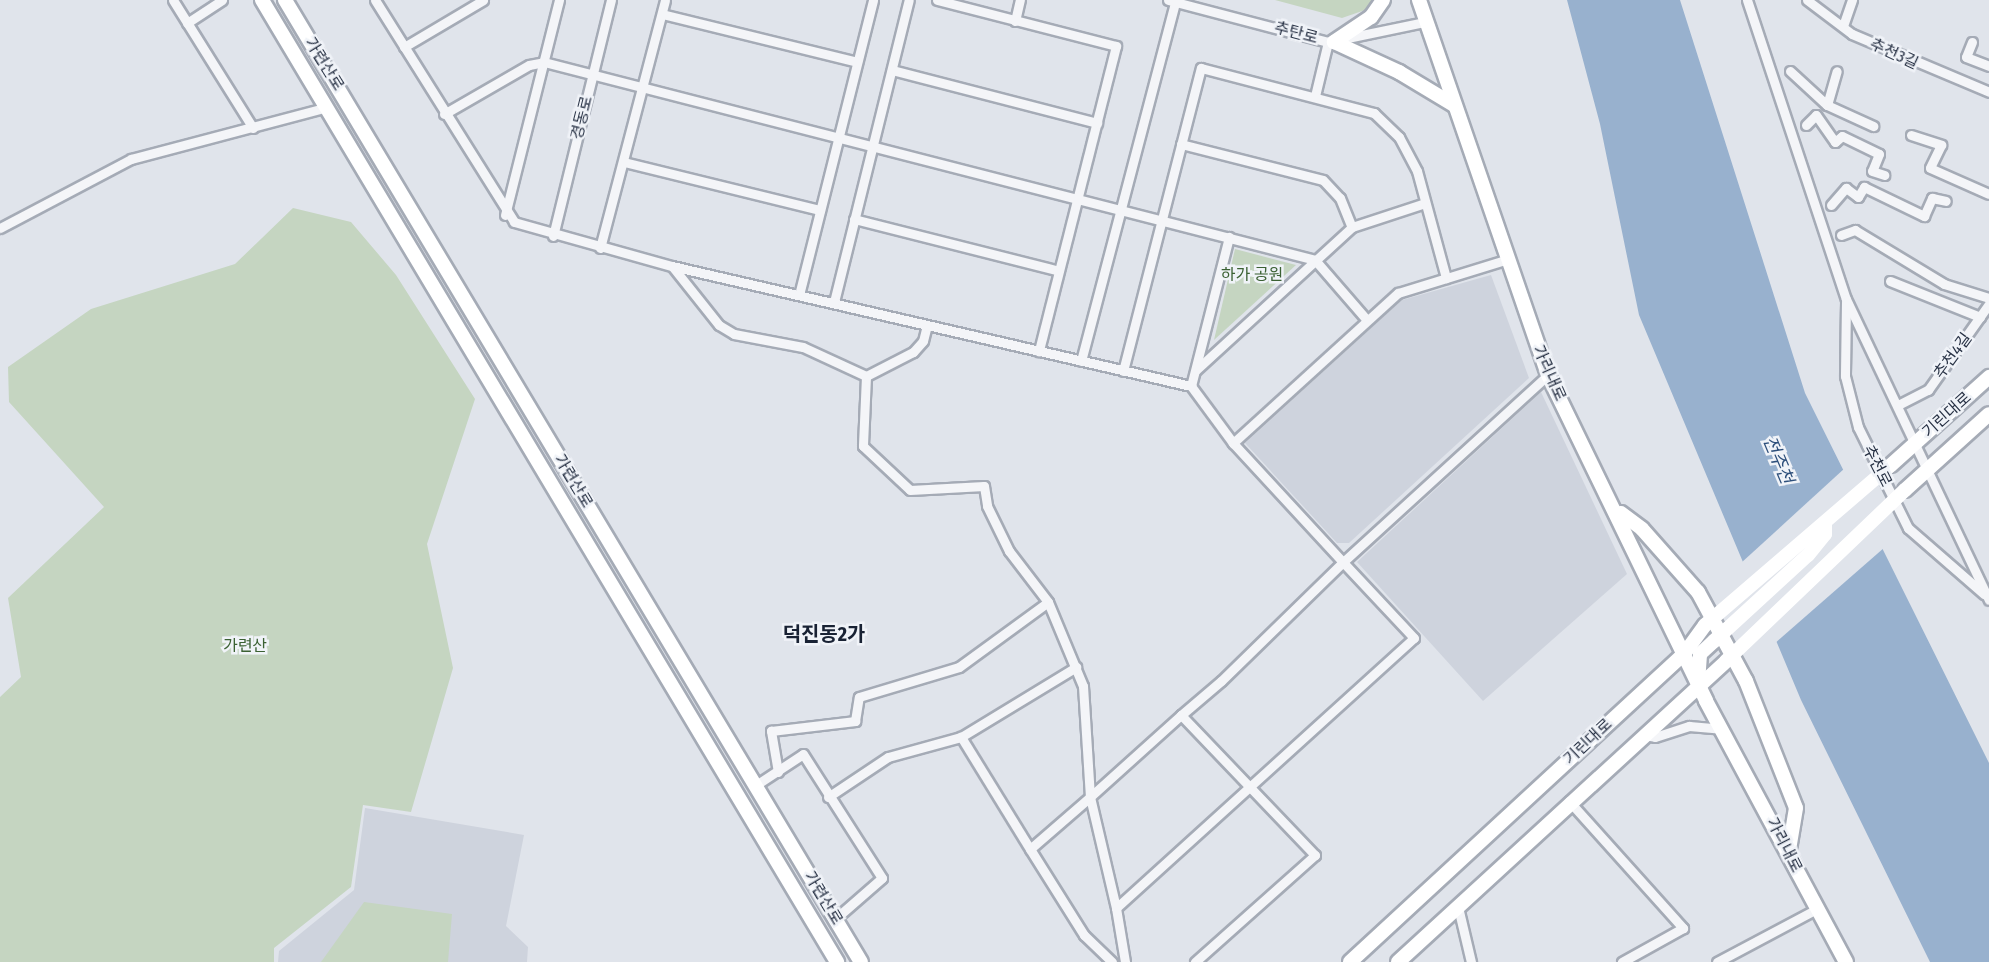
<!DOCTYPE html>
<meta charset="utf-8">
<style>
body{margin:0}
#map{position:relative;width:1989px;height:962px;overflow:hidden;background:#e0e4eb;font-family:"Fira Sans Condensed","Noto Sans KR",sans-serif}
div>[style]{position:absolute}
.built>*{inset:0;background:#ced3dd}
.green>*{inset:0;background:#c5d5c1}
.water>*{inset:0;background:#98b1ce}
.pier>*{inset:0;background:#e0e4eb}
.roads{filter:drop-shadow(2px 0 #a5abb6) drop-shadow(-2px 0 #a5abb6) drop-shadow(0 2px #a5abb6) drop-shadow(0 -2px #a5abb6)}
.street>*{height:9px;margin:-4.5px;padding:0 4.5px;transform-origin:4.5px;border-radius:4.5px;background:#f4f5f8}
.secondary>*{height:14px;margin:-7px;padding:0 7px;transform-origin:7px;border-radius:7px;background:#fff}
.secondary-bridge>*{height:14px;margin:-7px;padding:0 7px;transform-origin:7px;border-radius:7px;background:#fff}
span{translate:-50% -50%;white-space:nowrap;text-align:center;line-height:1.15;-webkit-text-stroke:5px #f0f3f8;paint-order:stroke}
.street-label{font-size:16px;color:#273144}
.park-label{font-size:16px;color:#3b6133}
.water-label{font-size:18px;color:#2d4f7b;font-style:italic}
.quarter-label{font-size:20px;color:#192234;font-weight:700}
</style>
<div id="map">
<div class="built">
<i style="clip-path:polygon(1491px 275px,1529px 378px,1349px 543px,1337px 543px,1245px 443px,1402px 300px)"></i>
<i style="clip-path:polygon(1541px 392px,1627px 574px,1483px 701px,1357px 562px)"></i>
<i style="clip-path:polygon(365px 808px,524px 835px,506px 926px,528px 947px,527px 962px,278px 962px,279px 951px,354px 890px)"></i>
</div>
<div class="green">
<i style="clip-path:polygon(1275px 0,1375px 0,1368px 9px,1342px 18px)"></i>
<i style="clip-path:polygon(293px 208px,351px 222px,396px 275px,475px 399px,427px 544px,453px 668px,411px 812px,363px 805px,351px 887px,274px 948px,274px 962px,0 962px,0 697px,21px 677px,8px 598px,104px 507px,9px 402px,8px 367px,91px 309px,235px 264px)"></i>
<i style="clip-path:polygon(1235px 249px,1296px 265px,1214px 340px)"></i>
<i style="clip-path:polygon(364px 902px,452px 914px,448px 962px,321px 962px)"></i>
</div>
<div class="water">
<i style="clip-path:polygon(1567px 0,1680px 0,1805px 393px,1989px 763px,1989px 962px,1930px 962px,1801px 700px,1639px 315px,1600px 124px)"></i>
</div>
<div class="pier">
<i style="clip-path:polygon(1845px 468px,1885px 547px,1774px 644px,1741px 563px)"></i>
</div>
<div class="roads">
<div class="street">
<i style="left:173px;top:0;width:151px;rotate:58deg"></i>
<i style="left:375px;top:0;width:262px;rotate:57.9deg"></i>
<i style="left:514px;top:222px;width:164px;rotate:15.6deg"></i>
<i style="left:672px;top:266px;width:533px;rotate:13.02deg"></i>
<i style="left:1191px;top:386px;width:71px;rotate:53.6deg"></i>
<i style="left:1233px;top:443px;width:162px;rotate:47.3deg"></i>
<i style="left:1343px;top:562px;width:277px;rotate:-42.4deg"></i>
<i style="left:937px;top:0;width:185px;rotate:14.4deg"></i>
<i style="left:1116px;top:46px;width:315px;rotate:104.2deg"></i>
<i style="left:1168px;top:0;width:165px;rotate:14.7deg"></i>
<i style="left:1328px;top:42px;width:99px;rotate:-11.7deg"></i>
<i style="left:1747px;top:0;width:315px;rotate:71.7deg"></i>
<i style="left:1846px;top:299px;width:333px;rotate:64.6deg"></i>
<i style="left:1807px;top:0;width:56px;rotate:37.1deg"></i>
<i style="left:1852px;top:34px;width:149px;rotate:22.9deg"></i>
<i style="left:662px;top:14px;width:201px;rotate:13.8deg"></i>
<i style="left:1015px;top:21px;width:22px;rotate:-77deg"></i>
<i style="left:187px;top:23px;width:42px;rotate:-33.3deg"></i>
<i style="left:1843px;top:26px;width:28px;rotate:-71deg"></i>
<i style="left:1972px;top:42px;width:16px;rotate:112deg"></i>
<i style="left:1966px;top:57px;width:25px;rotate:21deg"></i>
<i style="left:404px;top:47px;width:92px;rotate:-30.7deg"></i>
<i style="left:892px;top:70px;width:212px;rotate:14.5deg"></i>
<i style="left:1790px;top:71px;width:50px;rotate:42.6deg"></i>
<i style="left:1827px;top:105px;width:51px;rotate:24.5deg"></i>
<i style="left:1315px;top:96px;width:56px;rotate:-76.5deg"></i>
<i style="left:1827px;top:105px;width:35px;rotate:-74deg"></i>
<i style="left:444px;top:114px;width:98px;rotate:-30deg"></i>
<i style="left:529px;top:65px;width:15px;rotate:-11deg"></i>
<i style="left:544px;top:62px;width:796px;rotate:14.4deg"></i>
<i style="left:1315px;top:260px;width:79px;rotate:49.1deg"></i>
<i style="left:1806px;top:125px;width:14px;rotate:-45deg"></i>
<i style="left:1816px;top:115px;width:33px;rotate:55deg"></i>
<i style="left:1835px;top:142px;width:9px;rotate:-41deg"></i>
<i style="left:1842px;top:136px;width:41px;rotate:25.9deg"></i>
<i style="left:1879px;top:154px;width:18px;rotate:112deg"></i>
<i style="left:1872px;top:171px;width:13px;rotate:18deg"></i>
<i style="left:1911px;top:135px;width:32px;rotate:18deg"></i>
<i style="left:1941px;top:145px;width:25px;rotate:116deg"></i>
<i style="left:1930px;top:168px;width:64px;rotate:23.8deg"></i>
<i style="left:1181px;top:144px;width:146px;rotate:14.2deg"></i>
<i style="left:1323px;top:180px;width:25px;rotate:47deg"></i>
<i style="left:1340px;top:198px;width:31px;rotate:68deg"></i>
<i style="left:624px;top:162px;width:202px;rotate:13.8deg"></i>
<i style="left:1831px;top:205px;width:23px;rotate:-49deg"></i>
<i style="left:1846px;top:188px;width:15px;rotate:37deg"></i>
<i style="left:1858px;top:197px;width:12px;rotate:-59deg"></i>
<i style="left:1864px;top:187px;width:67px;rotate:25.8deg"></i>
<i style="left:1924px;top:216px;width:20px;rotate:-66deg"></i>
<i style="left:1932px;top:198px;width:14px;rotate:12deg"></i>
<i style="left:505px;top:215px;width:222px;rotate:-75.9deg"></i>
<i style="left:854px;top:219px;width:211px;rotate:14.2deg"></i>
<i style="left:0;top:228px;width:148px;rotate:-27.8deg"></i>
<i style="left:131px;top:159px;width:200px;rotate:-14.8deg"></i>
<i style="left:1841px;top:235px;width:15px;rotate:-20deg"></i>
<i style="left:1855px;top:230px;width:104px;rotate:31.2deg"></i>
<i style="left:1944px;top:284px;width:47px;rotate:17.3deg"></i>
<i style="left:553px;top:236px;width:243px;rotate:-76.2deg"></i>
<i style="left:600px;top:248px;width:256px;rotate:-75.3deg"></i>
<i style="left:672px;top:266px;width:75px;rotate:51.5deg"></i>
<i style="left:719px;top:325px;width:17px;rotate:31deg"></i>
<i style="left:734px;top:334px;width:70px;rotate:10.7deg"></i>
<i style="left:803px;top:347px;width:69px;rotate:24.7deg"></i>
<i style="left:1890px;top:281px;width:97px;rotate:21.8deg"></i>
<i style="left:799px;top:295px;width:304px;rotate:-75.9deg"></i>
<i style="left:834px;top:302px;width:311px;rotate:-76.1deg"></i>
<i style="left:1846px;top:302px;width:74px;rotate:90.8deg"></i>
<i style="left:1845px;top:376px;width:53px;rotate:75.7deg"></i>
<i style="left:1858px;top:427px;width:113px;rotate:63.7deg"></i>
<i style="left:1908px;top:528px;width:101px;rotate:41deg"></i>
<i style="left:927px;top:325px;width:16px;rotate:104deg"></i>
<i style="left:923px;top:341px;width:15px;rotate:132deg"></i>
<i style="left:913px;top:352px;width:53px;rotate:152.9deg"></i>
<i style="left:866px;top:376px;width:70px;rotate:92.5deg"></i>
<i style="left:863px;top:446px;width:64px;rotate:43.1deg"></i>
<i style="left:910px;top:490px;width:74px;rotate:-3.1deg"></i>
<i style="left:984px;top:486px;width:20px;rotate:81deg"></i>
<i style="left:987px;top:506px;width:50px;rotate:63.9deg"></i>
<i style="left:1009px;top:551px;width:64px;rotate:52.6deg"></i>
<i style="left:1048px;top:602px;width:91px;rotate:67.4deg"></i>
<i style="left:1083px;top:686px;width:111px;rotate:86.4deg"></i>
<i style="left:1090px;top:797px;width:114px;rotate:76.8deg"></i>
<i style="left:1116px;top:908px;width:402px;rotate:-42.2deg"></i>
<i style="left:1414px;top:638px;width:104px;rotate:-133.1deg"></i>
<i style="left:1343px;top:562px;width:170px;rotate:135.7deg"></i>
<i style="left:1221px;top:681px;width:52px;rotate:139.6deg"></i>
<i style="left:1181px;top:715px;width:122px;rotate:138deg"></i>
<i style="left:1090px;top:797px;width:79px;rotate:139.1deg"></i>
<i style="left:1030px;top:849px;width:132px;rotate:-121.6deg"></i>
<i style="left:1081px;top:361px;width:371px;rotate:-75.3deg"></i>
<i style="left:1196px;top:370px;width:212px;rotate:-42.5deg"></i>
<i style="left:1352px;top:227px;width:77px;rotate:-18.2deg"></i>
<i style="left:1123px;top:371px;width:313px;rotate:-75.6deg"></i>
<i style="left:1201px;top:68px;width:179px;rotate:14.6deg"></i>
<i style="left:1374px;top:113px;width:35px;rotate:44deg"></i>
<i style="left:1399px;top:137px;width:38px;rotate:62deg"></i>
<i style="left:1417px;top:171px;width:111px;rotate:74.8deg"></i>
<i style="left:1191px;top:386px;width:154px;rotate:-75.7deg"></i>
<i style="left:1898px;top:405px;width:34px;rotate:-27deg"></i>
<i style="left:1928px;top:390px;width:105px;rotate:-54.7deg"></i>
<i style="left:1233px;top:443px;width:223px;rotate:-42.3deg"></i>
<i style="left:1398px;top:293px;width:112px;rotate:-17.1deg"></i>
<i style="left:1181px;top:715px;width:194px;rotate:46.3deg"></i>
<i style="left:1315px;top:855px;width:161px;rotate:138.3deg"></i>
<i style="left:1644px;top:735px;width:11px;rotate:10deg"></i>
<i style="left:1655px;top:737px;width:36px;rotate:-18deg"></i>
<i style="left:1689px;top:726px;width:32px;rotate:5deg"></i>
<i style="left:778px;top:772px;width:42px;rotate:-99.7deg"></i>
<i style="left:771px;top:731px;width:85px;rotate:-6.8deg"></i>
<i style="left:855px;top:721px;width:24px;rotate:-81deg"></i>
<i style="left:859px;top:697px;width:104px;rotate:-16.7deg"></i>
<i style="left:959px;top:667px;width:110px;rotate:-36.1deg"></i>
<i style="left:756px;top:785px;width:56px;rotate:-33.4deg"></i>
<i style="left:803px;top:754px;width:147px;rotate:57.5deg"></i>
<i style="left:882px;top:878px;width:62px;rotate:138.9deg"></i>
<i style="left:828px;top:797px;width:72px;rotate:-33.7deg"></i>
<i style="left:888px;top:757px;width:76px;rotate:-15.3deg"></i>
<i style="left:961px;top:737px;width:135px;rotate:-31.3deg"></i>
<i style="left:1569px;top:801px;width:171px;rotate:48.1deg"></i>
<i style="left:1683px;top:928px;width:70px;rotate:150.9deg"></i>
<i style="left:1030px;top:849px;width:102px;rotate:57.9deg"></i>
<i style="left:1084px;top:935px;width:39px;rotate:44deg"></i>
<i style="left:1458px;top:907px;width:57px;rotate:76.7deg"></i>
<i style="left:1116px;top:908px;width:55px;rotate:80.5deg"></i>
<i style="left:1717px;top:962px;width:111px;rotate:-28deg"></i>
</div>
<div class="secondary">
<i style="left:262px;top:0;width:1121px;rotate:59.13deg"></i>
<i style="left:285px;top:0;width:1121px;rotate:59.09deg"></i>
<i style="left:1383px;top:0;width:21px;rotate:125deg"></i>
<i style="left:1371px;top:17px;width:45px;rotate:146deg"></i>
<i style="left:1334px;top:42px;width:72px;rotate:24.8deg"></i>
<i style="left:1399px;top:72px;width:64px;rotate:31deg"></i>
<i style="left:1419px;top:0;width:397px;rotate:71deg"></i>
<i style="left:1548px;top:375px;width:362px;rotate:64.1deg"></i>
<i style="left:1706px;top:701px;width:296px;rotate:61.8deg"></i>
<i style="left:1891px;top:465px;width:132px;rotate:-41.9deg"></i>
<i style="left:1905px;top:490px;width:113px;rotate:-42.1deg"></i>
<i style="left:1621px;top:513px;width:26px;rotate:37deg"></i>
<i style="left:1642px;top:529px;width:84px;rotate:48.4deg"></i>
<i style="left:1698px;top:592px;width:101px;rotate:61.7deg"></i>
<i style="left:1746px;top:681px;width:136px;rotate:68.5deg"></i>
<i style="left:1796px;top:808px;width:43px;rotate:99.5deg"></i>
<i style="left:1698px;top:683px;width:29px;rotate:-86deg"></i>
<i style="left:1700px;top:654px;width:19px;rotate:-43deg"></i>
<i style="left:1350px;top:962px;width:454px;rotate:-42.7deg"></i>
<i style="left:1684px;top:654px;width:36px;rotate:-54deg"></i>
<i style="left:1398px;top:962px;width:445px;rotate:-42.5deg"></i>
</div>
</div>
<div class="secondary-bridge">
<i style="left:1705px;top:625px;width:245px;rotate:-40.7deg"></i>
<i style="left:1714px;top:641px;width:127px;rotate:-42.5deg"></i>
<i style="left:1808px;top:555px;width:27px;rotate:-51deg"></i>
<i style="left:1825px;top:534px;width:10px;rotate:-90deg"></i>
<i style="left:1726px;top:661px;width:248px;rotate:-43.7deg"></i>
</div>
<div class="street-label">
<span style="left:1296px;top:33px;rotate:15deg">추탄로</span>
<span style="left:1894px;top:54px;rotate:25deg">추천3길</span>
<span style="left:324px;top:64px;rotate:58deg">가련산로</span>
<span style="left:582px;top:118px;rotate:-76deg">경동로</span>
<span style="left:1953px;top:356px;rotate:-54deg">추천4길</span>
<span style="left:1549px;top:373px;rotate:66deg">가리내로</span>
<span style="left:1947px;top:415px;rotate:-42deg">기린대로</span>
<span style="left:1877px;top:466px;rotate:63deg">추천로</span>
<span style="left:573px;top:481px;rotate:59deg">가련산로</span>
<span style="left:1588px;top:742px;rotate:-43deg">기린대로</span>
<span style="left:1784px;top:845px;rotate:63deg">가리내로</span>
<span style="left:823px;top:898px;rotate:59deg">가련산로</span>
</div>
<div class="park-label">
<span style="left:1252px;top:275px">하가 공원</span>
<span style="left:245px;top:646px">가련산</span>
</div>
<div class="water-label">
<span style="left:1778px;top:460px;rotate:67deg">전주천</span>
</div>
<div class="quarter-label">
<span style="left:824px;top:634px">덕진동2가</span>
</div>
</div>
